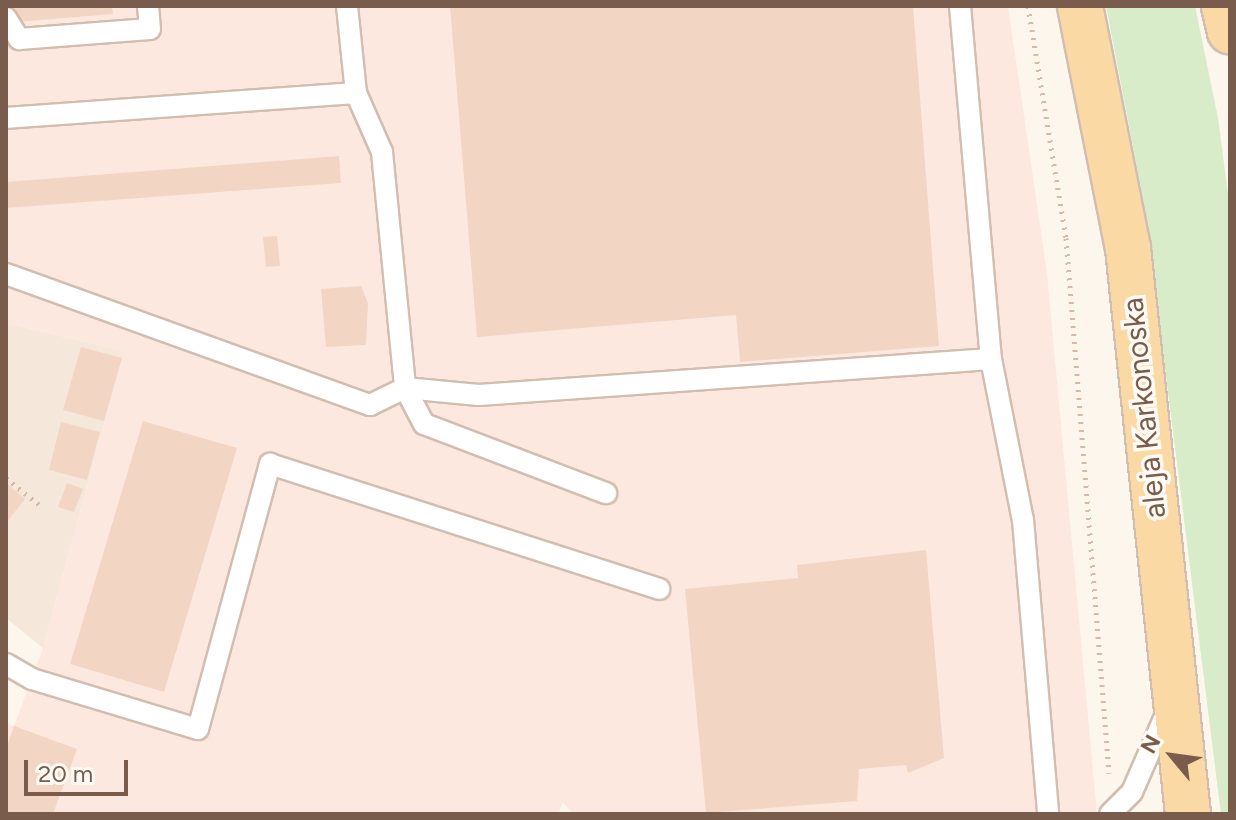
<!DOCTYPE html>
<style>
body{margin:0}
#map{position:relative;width:1236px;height:820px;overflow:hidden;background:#fdf6ec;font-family:Figtree,sans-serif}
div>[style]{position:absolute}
.residential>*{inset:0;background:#f5e8da}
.commercial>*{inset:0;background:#fde8e0}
.green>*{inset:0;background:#d8ecc9}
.building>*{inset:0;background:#f3d5c3}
.path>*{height:5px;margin-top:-2.5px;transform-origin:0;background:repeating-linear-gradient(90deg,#d9b8a5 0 2px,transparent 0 8px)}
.roads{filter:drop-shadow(2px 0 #d1beb0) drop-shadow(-2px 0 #d1beb0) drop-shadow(0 2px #d1beb0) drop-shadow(0 -2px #d1beb0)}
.lane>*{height:20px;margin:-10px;padding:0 10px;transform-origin:10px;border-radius:10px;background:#fff}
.primary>*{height:44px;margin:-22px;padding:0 22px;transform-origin:22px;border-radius:22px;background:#fbd9a5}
span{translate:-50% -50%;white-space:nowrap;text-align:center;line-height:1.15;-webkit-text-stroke:7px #fffaf3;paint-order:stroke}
.street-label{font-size:30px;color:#7a5c4d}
.frame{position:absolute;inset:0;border:8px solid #7a5c4d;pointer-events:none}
.north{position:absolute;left:1132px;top:716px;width:80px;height:80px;-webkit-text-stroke:6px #fffaf3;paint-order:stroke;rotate:299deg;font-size:22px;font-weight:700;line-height:32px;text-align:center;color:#7a5c4d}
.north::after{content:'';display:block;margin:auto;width:28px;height:36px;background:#7a5c4d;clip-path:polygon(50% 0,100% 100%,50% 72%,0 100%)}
.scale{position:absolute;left:24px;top:760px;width:104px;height:36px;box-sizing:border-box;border:4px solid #7a5c4d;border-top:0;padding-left:10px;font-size:24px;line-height:28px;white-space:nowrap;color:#7a5c4d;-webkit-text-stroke:6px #fffaf3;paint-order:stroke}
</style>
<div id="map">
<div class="residential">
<i style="clip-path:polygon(6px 323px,124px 351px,43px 648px,6px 618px)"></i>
</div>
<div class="commercial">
<i style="clip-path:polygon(6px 6px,1008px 6px,1047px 273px,1097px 814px,573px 814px,563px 802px,558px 814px,6px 814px,6px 723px,14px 726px,43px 648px,124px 351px,6px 323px)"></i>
</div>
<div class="green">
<i style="clip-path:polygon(1106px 6px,1195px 6px,1218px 118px,1230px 209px,1230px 814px,1221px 814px,1145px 209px)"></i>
</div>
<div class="building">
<i style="clip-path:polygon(15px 6px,112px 6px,113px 14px,17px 22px)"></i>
<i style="clip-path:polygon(450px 6px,913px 6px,939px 346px,740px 362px,736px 315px,477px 337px)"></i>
<i style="clip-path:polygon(339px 156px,341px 183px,6px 208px,6px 182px)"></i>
<i style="clip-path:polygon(277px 236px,280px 266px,266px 267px,263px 237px)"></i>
<i style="clip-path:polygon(361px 286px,368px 303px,366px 345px,326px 347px,321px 289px)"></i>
<i style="clip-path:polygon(81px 347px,122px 358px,104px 421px,63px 410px)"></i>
<i style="clip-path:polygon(143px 421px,237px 448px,164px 692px,70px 664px)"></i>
<i style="clip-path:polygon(61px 422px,100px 432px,87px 480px,49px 470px)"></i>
<i style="clip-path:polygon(6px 483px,25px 499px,6px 523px)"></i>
<i style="clip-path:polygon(67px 483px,83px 489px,74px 512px,58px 507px)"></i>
<i style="clip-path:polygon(926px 550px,944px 758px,908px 773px,906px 765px,859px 769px,857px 801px,706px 813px,685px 589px,798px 578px,797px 565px)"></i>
<i style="clip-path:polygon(14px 726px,77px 749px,53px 814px,6px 814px,6px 749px)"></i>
</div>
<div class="path">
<i style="left:1028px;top:6px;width:235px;rotate:80.7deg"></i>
<i style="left:1066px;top:238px;width:537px;rotate:85.4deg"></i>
<i style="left:6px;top:478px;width:46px;rotate:38.9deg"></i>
</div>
<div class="roads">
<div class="lane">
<i style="left:347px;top:6px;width:87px;rotate:84.1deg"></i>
<i style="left:356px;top:93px;width:64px;rotate:66.2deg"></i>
<i style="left:382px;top:152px;width:237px;rotate:84.4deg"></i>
<i style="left:405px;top:388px;width:74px;rotate:5.4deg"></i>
<i style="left:479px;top:395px;width:513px;rotate:-4.02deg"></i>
<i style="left:960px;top:6px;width:354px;rotate:85deg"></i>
<i style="left:991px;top:359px;width:164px;rotate:78.8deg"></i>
<i style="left:1023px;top:520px;width:295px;rotate:85.1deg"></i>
<i style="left:6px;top:18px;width:25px;rotate:58deg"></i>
<i style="left:19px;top:39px;width:131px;rotate:-4.4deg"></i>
<i style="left:150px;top:29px;width:23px;rotate:-95deg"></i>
<i style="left:6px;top:118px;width:351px;rotate:-4.1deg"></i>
<i style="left:6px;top:274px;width:387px;rotate:19.8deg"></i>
<i style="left:370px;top:405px;width:39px;rotate:-26deg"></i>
<i style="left:405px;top:388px;width:41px;rotate:62.2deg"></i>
<i style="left:424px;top:424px;width:195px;rotate:20.8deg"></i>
<i style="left:6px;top:664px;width:30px;rotate:30deg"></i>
<i style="left:32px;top:679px;width:173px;rotate:16.8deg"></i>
<i style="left:198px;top:729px;width:275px;rotate:-74.8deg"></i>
<i style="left:270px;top:464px;width:409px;rotate:17.8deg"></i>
<i style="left:1110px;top:814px;width:31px;rotate:-45deg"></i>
<i style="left:1132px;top:792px;width:87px;rotate:-66.4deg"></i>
</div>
<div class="primary">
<i style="left:1080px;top:6px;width:247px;rotate:78.8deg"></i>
<i style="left:1128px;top:248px;width:569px;rotate:83.95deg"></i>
<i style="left:1224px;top:6px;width:26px;rotate:77deg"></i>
</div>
</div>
<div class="street-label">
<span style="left:1144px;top:408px;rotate:-96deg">aleja Karkonoska</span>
</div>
<div class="frame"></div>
<div class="north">N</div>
<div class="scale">20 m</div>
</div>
